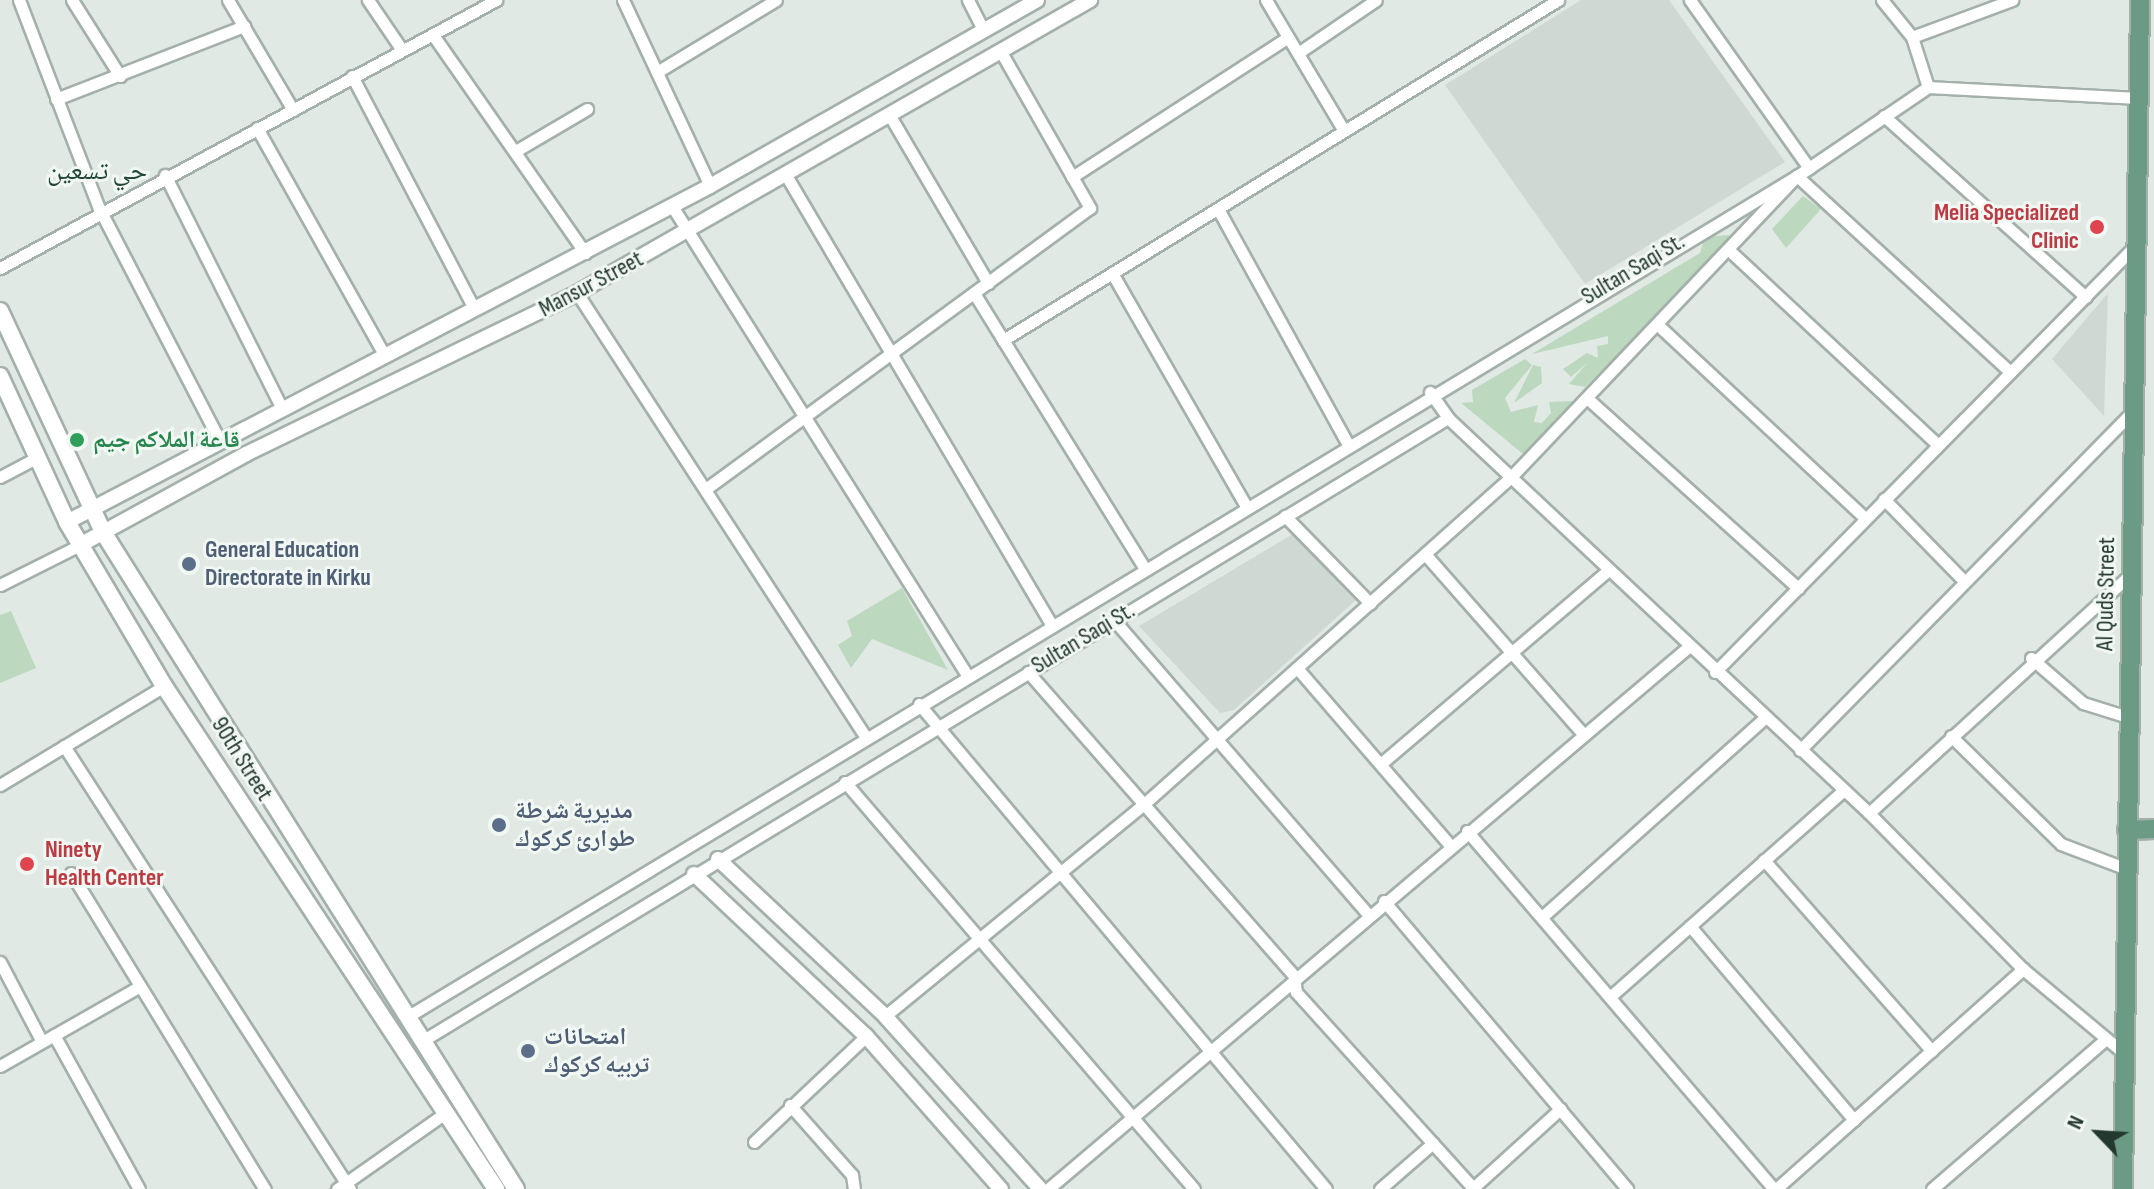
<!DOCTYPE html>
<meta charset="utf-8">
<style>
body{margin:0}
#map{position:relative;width:2154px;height:1189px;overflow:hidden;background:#e1e9e4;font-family:"Sofia Sans Condensed","Noto Naskh Arabic",sans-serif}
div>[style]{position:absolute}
.built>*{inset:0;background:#cfd9d3}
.green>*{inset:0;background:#bcd8bf}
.roads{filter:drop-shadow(2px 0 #a4b0aa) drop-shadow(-2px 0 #a4b0aa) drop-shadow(0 2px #a4b0aa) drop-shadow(0 -2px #a4b0aa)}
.minor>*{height:11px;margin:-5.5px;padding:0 5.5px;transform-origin:5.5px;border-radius:5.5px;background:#fff}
.tertiary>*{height:14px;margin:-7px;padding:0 7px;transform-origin:7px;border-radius:7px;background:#fff}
.secondary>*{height:16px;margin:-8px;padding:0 8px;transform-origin:8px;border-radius:8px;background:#fff}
.primary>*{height:18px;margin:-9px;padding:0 9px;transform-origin:9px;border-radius:9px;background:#6b9a85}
.dots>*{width:22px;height:22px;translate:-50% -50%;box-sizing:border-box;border:4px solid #f1f7f3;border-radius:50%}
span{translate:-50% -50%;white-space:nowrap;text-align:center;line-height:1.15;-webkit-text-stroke:6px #f1f7f3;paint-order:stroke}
.health-label{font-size:24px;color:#be3a42;font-weight:700}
.right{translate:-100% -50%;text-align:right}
.left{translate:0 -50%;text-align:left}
.street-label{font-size:24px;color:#23382f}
.leisure-label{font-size:24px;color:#27864d;font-weight:700}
.service-label{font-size:24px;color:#4e5e75;font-weight:700}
.neighbourhood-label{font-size:26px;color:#224737}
.north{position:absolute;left:2058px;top:1093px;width:80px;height:80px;-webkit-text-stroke:6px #f1f7f3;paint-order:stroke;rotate:295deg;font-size:22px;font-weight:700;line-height:32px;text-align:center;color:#23382f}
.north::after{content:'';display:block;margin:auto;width:28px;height:36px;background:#23382f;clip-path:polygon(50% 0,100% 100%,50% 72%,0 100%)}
</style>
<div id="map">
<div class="built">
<i style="clip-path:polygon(1581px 0,1669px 0,1785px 162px,1585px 284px,1445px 85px)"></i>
<i style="clip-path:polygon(2108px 293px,2104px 416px,2052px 359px)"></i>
<i style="clip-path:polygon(1293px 534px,1357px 599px,1234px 710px,1220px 713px,1139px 626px)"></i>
</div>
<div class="green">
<i style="clip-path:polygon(1803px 196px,1821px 209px,1786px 248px,1772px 229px)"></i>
<i style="clip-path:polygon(1728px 235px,1735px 239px,1585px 387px,1569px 384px,1587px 363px,1571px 377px,1563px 369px,1587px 353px,1598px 358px,1597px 346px,1608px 344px,1608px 336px,1532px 354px,1700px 253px,1705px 237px)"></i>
<i style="clip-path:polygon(1525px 359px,1532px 365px,1505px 398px,1511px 412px,1538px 405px,1534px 422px,1542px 423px,1551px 413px,1549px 402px,1574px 401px,1523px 454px,1461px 403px,1473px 402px,1472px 390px)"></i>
<i style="clip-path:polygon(1533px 365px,1541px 367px,1542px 383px,1514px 403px)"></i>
<i style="clip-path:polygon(902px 588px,948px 670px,872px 639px,851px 668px,838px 645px,852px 636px,847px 621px)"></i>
<i style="clip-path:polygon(11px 611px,36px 668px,0 683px,0 615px)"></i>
</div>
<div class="roads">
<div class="minor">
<i style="left:19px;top:0;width:223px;rotate:69deg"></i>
<i style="left:99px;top:208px;width:263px;rotate:62.6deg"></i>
<i style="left:72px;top:0;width:90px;rotate:57.7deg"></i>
<i style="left:228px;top:0;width:128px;rotate:59.4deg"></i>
<i style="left:368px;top:0;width:60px;rotate:55.8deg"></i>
<i style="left:623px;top:0;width:205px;rotate:64.9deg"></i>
<i style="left:968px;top:0;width:34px;rotate:63deg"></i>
<i style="left:1266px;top:0;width:152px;rotate:59.2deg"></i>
<i style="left:1690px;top:0;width:206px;rotate:54.7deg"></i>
<i style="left:1882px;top:0;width:48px;rotate:51deg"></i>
<i style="left:1912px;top:37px;width:52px;rotate:72.3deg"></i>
<i style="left:433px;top:35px;width:266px;rotate:55.1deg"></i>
<i style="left:1912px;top:37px;width:107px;rotate:-20.3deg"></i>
<i style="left:1298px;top:53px;width:94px;rotate:-34.2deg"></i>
<i style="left:657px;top:72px;width:139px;rotate:-31.2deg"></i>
<i style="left:352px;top:76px;width:262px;rotate:62.3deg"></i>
<i style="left:56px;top:99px;width:202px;rotate:-21.2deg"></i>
<i style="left:890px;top:116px;width:194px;rotate:59.6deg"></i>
<i style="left:1884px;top:116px;width:271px;rotate:41.9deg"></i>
<i style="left:257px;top:128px;width:261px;rotate:60.7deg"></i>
<i style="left:519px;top:149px;width:79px;rotate:-30.5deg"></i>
<i style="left:165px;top:175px;width:262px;rotate:63.4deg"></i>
<i style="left:1797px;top:176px;width:287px;rotate:42.6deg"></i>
<i style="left:787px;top:177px;width:519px;rotate:59.43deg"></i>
<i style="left:1072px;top:177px;width:257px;rotate:-32.9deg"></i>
<i style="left:672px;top:206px;width:554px;rotate:57.83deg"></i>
<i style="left:1218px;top:209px;width:271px;rotate:61.1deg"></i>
<i style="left:1730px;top:251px;width:283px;rotate:43deg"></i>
<i style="left:0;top:268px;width:564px;rotate:-28.38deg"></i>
<i style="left:1112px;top:273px;width:269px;rotate:60.1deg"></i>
<i style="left:577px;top:293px;width:528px;rotate:56.97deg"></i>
<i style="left:974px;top:293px;width:322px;rotate:58.2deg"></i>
<i style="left:1659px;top:326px;width:282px;rotate:43deg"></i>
<i style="left:1003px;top:340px;width:651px;rotate:-31.49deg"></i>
<i style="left:1430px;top:392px;width:32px;rotate:55deg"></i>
<i style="left:1448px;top:418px;width:577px;rotate:43.18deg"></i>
<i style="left:1869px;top:813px;width:219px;rotate:45.4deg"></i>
<i style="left:2023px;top:969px;width:133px;rotate:39.8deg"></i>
<i style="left:1588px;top:399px;width:283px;rotate:42deg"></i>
<i style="left:0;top:477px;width:41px;rotate:-27.8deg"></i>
<i style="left:707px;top:488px;width:474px;rotate:-36.2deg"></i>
<i style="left:1090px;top:208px;width:180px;rotate:-119.7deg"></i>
<i style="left:1884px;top:499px;width:115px;rotate:45.7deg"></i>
<i style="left:1285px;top:516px;width:122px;rotate:45.7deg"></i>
<i style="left:1425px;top:554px;width:240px;rotate:48.7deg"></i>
<i style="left:0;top:585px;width:89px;rotate:-26.6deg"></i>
<i style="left:1114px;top:620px;width:389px;rotate:49.2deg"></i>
<i style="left:2031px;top:658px;width:69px;rotate:40.9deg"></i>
<i style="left:2083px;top:703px;width:47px;rotate:17.3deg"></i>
<i style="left:1297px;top:668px;width:234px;rotate:49.2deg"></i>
<i style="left:1028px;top:672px;width:404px;rotate:48.8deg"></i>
<i style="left:1294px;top:976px;width:16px;rotate:83deg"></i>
<i style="left:1296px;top:992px;width:266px;rotate:47.9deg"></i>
<i style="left:1715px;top:672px;width:600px;rotate:-45.41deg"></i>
<i style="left:919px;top:704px;width:633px;rotate:50deg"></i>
<i style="left:1951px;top:736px;width:154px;rotate:44.5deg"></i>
<i style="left:2061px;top:844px;width:71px;rotate:20.7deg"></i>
<i style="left:64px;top:746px;width:527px;rotate:57.15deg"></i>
<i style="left:1800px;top:750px;width:475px;rotate:-45.5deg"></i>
<i style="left:1384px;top:761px;width:293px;rotate:-40.4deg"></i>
<i style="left:845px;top:782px;width:536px;rotate:49.39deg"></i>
<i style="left:0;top:785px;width:192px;rotate:-31.1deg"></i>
<i style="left:1869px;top:813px;width:353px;rotate:-42.4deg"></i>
<i style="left:1467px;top:831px;width:472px;rotate:49.4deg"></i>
<i style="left:1764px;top:860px;width:254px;rotate:48.7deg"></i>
<i style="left:71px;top:873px;width:371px;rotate:58.5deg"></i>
<i style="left:1384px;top:901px;width:377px;rotate:49.8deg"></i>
<i style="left:1542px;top:917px;width:300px;rotate:-41.8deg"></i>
<i style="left:1690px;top:926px;width:254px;rotate:49.8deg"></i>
<i style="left:0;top:962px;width:90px;rotate:62.3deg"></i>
<i style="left:1611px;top:996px;width:310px;rotate:-41.5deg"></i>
<i style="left:885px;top:1016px;width:335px;rotate:-39.3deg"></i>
<i style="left:1144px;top:804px;width:492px;rotate:-41.7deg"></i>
<i style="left:1511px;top:477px;width:415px;rotate:-46.5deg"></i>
<i style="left:1797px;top:176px;width:158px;rotate:-34.2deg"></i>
<i style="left:1928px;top:87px;width:210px;rotate:3deg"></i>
<i style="left:407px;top:1017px;width:1625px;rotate:-31.18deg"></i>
<i style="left:54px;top:1035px;width:176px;rotate:61.1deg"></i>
<i style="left:422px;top:1041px;width:1200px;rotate:-31.27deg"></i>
<i style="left:0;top:1066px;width:161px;rotate:-29.7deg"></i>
<i style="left:790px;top:1105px;width:94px;rotate:48.5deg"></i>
<i style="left:852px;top:1175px;width:14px;rotate:82deg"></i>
<i style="left:754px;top:1142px;width:154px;rotate:-43.4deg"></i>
<i style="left:1473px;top:1188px;width:118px;rotate:-42.2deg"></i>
<i style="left:337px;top:1189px;width:132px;rotate:-35.1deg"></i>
<i style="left:1048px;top:1189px;width:837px;rotate:-40.25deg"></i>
<i style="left:1380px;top:1189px;width:70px;rotate:-41deg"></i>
<i style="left:1776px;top:1189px;width:331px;rotate:-41.7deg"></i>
<i style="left:1932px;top:1189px;width:230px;rotate:-40.8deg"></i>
</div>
<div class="tertiary">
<i style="left:67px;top:522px;width:725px;rotate:-27.59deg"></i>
<i style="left:710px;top:186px;width:376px;rotate:-29.6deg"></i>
<i style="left:80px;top:545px;width:189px;rotate:-28.7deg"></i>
<i style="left:246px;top:454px;width:368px;rotate:-25.9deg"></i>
<i style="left:577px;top:293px;width:591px;rotate:-29.73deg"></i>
<i style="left:718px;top:859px;width:229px;rotate:43.2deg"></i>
<i style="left:885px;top:1016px;width:232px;rotate:48.1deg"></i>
<i style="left:694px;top:874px;width:236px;rotate:43.3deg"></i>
<i style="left:866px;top:1036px;width:204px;rotate:48.6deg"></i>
</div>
<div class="secondary">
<i style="left:0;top:311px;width:244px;rotate:65deg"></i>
<i style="left:103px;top:532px;width:776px;rotate:57.85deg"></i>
<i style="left:0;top:376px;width:161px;rotate:65.3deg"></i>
<i style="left:67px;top:522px;width:191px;rotate:59.4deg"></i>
<i style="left:164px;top:686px;width:603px;rotate:56.57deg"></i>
</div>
<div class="primary">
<i style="left:2127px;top:830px;width:27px;rotate:-2deg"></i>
<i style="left:2123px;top:1189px;width:1189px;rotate:-89.18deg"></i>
</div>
</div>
<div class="dots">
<i style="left:2097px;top:227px;background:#e0444e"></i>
<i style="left:77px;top:440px;background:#2e9e5b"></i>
<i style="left:189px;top:564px;background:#5c6f8a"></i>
<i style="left:499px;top:825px;background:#5c6f8a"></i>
<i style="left:27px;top:864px;background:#e0444e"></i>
<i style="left:528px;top:1051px;background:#5c6f8a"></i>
</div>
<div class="health-label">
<span class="right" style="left:2079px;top:227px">Melia Specialized<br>Clinic</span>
<span class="left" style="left:45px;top:864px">Ninety<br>Health Center</span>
</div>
<div class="street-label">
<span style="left:1633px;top:269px;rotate:-31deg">Sultan Saqi St.</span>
<span style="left:591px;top:284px;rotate:-28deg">Mansur Street</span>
<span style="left:2106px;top:594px;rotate:-89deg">Al Quds Street</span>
<span style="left:1083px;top:638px;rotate:-31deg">Sultan Saqi St.</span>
<span style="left:242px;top:759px;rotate:58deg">90th Street</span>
</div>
<div class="leisure-label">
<span class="left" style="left:93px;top:440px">قاعة الملاكم جيم</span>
</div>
<div class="service-label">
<span class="left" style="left:205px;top:564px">General Education<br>Directorate in Kirku</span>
<span class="left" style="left:515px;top:825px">مديرية شرطة<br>طوارئ كركوك</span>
<span class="left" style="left:544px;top:1051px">امتحانات<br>تربيه كركوك</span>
</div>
<div class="neighbourhood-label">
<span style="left:97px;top:172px">حي تسعين</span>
</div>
<div class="north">N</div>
</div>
